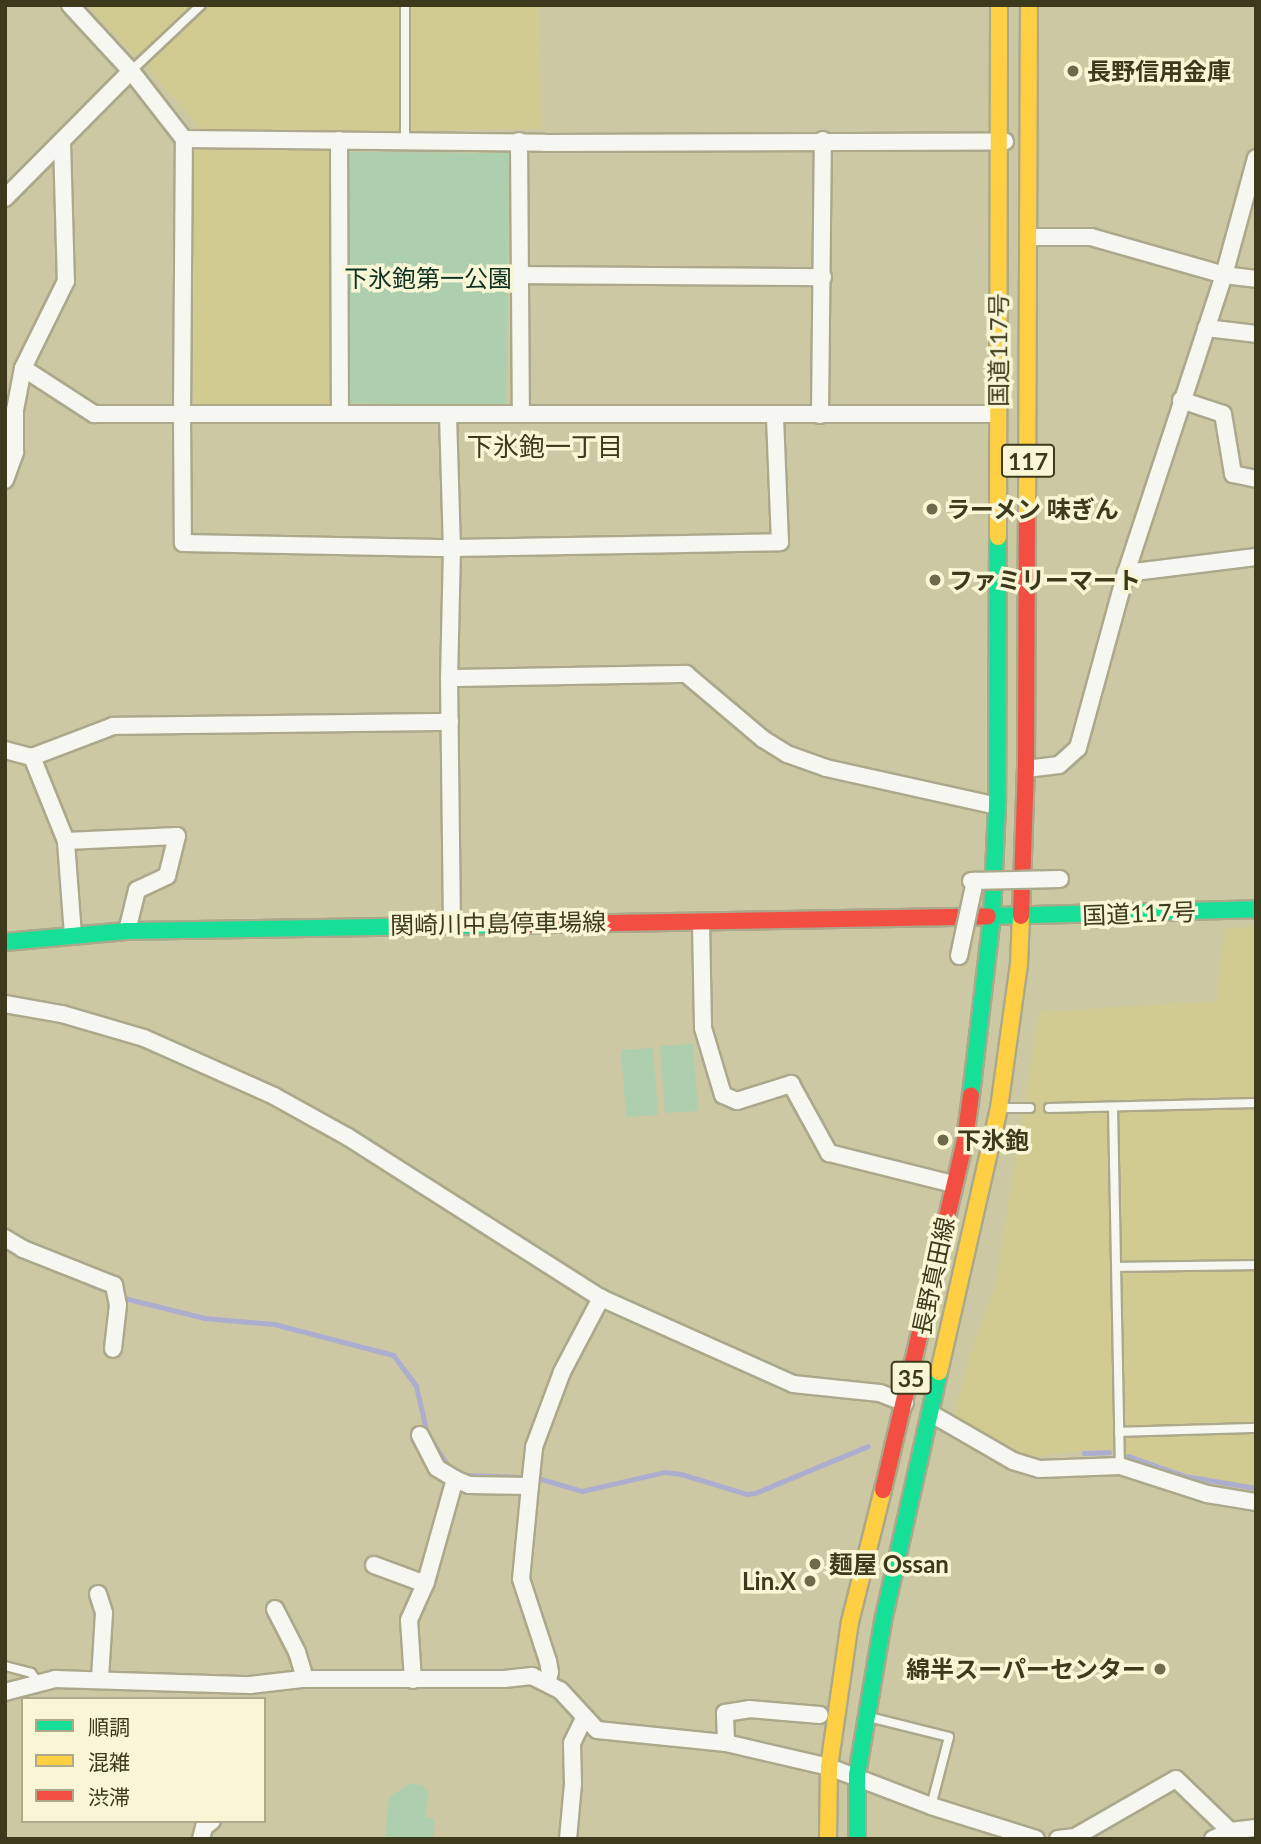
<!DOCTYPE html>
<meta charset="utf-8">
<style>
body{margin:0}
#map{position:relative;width:1261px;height:1844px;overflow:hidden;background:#ccc8a4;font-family:Lato,"Noto Sans JP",sans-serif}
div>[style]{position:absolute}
.built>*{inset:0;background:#d2cb91}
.green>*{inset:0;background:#adcfae}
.stream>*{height:5px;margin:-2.5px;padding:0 2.5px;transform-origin:2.5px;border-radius:2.5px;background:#acadcf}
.roads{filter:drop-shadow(2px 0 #aba88b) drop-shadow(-2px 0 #aba88b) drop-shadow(0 2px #aba88b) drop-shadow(0 -2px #aba88b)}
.lane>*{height:8px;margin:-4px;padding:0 4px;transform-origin:4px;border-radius:4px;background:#f7f7f1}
.street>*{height:16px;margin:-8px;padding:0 8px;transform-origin:8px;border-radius:8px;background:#f7f7f1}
.fast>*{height:16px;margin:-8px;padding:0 8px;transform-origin:8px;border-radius:8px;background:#16e098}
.slow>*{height:16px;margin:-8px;padding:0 8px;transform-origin:8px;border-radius:8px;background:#ffcf43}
.jam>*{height:16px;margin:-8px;padding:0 8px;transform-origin:8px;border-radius:8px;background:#f24e42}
.bridges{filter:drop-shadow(2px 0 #aba88b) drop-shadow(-2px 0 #aba88b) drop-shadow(0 2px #aba88b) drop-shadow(0 -2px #aba88b)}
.street-bridge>*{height:16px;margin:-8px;padding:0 8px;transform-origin:8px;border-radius:8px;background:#f7f7f1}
.dots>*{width:19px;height:19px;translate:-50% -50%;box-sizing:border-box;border:4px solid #f9f6d5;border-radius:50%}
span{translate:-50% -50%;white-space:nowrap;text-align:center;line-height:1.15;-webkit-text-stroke:7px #f9f6d5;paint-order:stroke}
.shield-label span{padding:2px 5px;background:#f9f6d5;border:2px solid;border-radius:5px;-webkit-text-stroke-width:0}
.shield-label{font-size:23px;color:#3c391d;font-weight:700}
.poi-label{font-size:24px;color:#3c391d;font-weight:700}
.left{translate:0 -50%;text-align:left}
.right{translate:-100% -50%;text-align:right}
.park-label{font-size:24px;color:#0c3122}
.street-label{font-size:24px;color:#3c391d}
.neighbourhood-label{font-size:26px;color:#3c391d}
.frame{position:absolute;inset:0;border:7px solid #3c391d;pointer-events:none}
.legend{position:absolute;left:21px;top:1697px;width:245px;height:126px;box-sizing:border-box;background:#f9f6d5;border:2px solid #adaa8b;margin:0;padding:9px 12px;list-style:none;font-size:21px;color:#3c391d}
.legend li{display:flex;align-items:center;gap:14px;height:35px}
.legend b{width:35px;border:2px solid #adaa8b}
</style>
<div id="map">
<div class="built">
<i style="clip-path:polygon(87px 5px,540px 5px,541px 129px,336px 131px,337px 408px,193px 406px,193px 158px,199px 125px,149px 71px,149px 63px,140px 53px,132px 53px)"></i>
<i style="clip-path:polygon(1256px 926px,1256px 1486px,1189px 1474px,1119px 1450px,1085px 1450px,1031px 1457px,953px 1418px,970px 1353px,995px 1286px,1039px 1012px,1216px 1001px,1224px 929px)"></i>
</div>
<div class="green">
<i style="clip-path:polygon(347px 152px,509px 153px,506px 406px,348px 403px)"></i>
<i style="clip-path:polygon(693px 1044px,698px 1111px,665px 1113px,660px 1046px)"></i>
<i style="clip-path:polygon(653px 1048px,658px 1115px,626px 1117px,621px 1050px)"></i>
<i style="clip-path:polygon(409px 1784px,422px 1785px,428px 1793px,425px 1817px,434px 1819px,434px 1839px,385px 1839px,389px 1797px)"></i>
</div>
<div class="stream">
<i style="left:85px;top:1282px;width:28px;rotate:23deg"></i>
<i style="left:120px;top:1297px;width:87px;rotate:14deg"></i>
<i style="left:204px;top:1318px;width:70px;rotate:4.9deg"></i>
<i style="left:274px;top:1324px;width:123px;rotate:14.6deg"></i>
<i style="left:393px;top:1355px;width:39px;rotate:53deg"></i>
<i style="left:416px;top:1386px;width:49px;rotate:77.1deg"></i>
<i style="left:427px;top:1434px;width:42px;rotate:56.7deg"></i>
<i style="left:1084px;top:1453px;width:25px;rotate:-2deg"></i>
<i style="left:1128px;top:1456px;width:59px;rotate:19.7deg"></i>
<i style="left:1184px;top:1476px;width:73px;rotate:9.5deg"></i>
<i style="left:462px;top:1475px;width:59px;rotate:1.9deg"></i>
<i style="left:541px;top:1479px;width:43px;rotate:16.3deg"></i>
<i style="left:582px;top:1491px;width:84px;rotate:-13deg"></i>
<i style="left:664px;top:1472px;width:17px;rotate:7deg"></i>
<i style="left:681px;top:1474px;width:69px;rotate:16.9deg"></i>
<i style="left:747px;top:1494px;width:8px;rotate:-7deg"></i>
<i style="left:755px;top:1493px;width:122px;rotate:-22.6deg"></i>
</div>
<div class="roads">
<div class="lane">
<i style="left:405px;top:5px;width:135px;rotate:90deg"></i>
<i style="left:131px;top:71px;width:96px;rotate:-43.3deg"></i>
<i style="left:1113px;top:1107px;width:359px;rotate:88.9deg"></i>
<i style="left:1002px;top:1108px;width:28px"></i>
<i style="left:1049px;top:1108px;width:207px;rotate:-1.4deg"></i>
<i style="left:1117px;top:1267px;width:139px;rotate:-0.8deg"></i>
<i style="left:1119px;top:1432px;width:137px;rotate:-1.7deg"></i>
<i style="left:5px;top:1666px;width:27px;rotate:15deg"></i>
<i style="left:31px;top:1673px;width:13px;rotate:51deg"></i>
<i style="left:869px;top:1717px;width:82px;rotate:14deg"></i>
<i style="left:949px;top:1737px;width:71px;rotate:104.6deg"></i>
</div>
<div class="street">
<i style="left:70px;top:5px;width:90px;rotate:47.3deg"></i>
<i style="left:131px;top:71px;width:86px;rotate:52.1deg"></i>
<i style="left:339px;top:140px;width:274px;rotate:89.8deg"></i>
<i style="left:519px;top:141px;width:273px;rotate:89.6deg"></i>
<i style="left:62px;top:142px;width:139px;rotate:88.4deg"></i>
<i style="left:66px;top:281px;width:97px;rotate:116.3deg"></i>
<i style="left:23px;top:368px;width:85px;rotate:32.9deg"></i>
<i style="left:94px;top:414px;width:88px"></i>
<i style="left:182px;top:414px;width:129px;rotate:89.6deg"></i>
<i style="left:183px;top:543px;width:269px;rotate:1.1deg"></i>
<i style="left:452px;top:548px;width:328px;rotate:-1deg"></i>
<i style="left:780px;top:542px;width:126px;rotate:-92.3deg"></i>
<i style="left:5px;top:198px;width:179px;rotate:-45.2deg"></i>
<i style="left:1029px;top:237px;width:62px"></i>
<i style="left:1091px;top:237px;width:138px;rotate:15.9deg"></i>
<i style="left:1224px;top:275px;width:32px;rotate:7deg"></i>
<i style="left:519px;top:275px;width:304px;rotate:0.4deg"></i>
<i style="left:1206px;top:328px;width:50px;rotate:6.8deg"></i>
<i style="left:1181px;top:400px;width:44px;rotate:18.4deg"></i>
<i style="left:1223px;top:414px;width:61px;rotate:80.5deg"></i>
<i style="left:1233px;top:474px;width:24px;rotate:12deg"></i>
<i style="left:998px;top:414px;width:816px;rotate:180deg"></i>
<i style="left:182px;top:414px;width:275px;rotate:-89.6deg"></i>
<i style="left:184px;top:139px;width:361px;rotate:0.6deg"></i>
<i style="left:545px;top:143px;width:460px;rotate:-0.2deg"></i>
<i style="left:448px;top:415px;width:133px;rotate:88.3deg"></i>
<i style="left:452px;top:548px;width:130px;rotate:91.3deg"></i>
<i style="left:449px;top:678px;width:245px;rotate:89.3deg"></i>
<i style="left:820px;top:415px;width:275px;rotate:-89.4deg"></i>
<i style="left:5px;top:480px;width:30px;rotate:-70deg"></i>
<i style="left:15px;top:452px;width:42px;rotate:-90deg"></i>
<i style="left:15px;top:410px;width:43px;rotate:-79.2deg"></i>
<i style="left:1126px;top:573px;width:131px;rotate:-7deg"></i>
<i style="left:449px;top:678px;width:237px;rotate:-1deg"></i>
<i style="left:686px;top:674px;width:101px;rotate:40.2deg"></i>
<i style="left:763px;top:739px;width:28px;rotate:32deg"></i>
<i style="left:787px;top:754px;width:41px;rotate:19.7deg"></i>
<i style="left:826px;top:768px;width:175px;rotate:12.5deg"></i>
<i style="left:5px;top:750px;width:28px;rotate:15deg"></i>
<i style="left:1026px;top:769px;width:33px;rotate:-7deg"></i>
<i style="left:1059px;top:765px;width:25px;rotate:-42deg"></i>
<i style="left:1078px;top:748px;width:181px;rotate:-74.7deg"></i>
<i style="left:1126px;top:573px;width:314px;rotate:-71.8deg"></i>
<i style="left:1224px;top:275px;width:121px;rotate:-74.7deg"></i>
<i style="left:66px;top:841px;width:111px;rotate:-2.6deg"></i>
<i style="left:177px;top:836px;width:41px;rotate:104deg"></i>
<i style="left:167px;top:876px;width:33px;rotate:155deg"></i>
<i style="left:137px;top:890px;width:42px;rotate:103.7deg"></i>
<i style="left:701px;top:922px;width:106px;rotate:88.9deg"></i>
<i style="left:703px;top:1028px;width:70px;rotate:73.4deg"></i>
<i style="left:723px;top:1095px;width:15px;rotate:23deg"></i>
<i style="left:737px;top:1101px;width:57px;rotate:-17.5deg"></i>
<i style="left:791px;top:1084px;width:79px;rotate:61.2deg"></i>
<i style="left:829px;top:1153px;width:128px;rotate:14deg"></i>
<i style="left:73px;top:935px;width:94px;rotate:-94.3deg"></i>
<i style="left:66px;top:841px;width:91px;rotate:-112deg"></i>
<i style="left:32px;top:757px;width:87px;rotate:-20.9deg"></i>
<i style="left:113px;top:726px;width:337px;rotate:-0.7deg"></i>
<i style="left:5px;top:1004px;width:58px;rotate:10deg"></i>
<i style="left:62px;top:1014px;width:85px;rotate:16.3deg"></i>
<i style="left:144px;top:1038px;width:142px;rotate:24deg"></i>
<i style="left:274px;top:1096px;width:85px;rotate:29deg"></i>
<i style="left:348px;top:1137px;width:300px;rotate:32.5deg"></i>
<i style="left:601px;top:1298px;width:210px;rotate:24.1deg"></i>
<i style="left:793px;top:1384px;width:87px;rotate:5.9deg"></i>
<i style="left:880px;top:1393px;width:27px;rotate:22deg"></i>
<i style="left:5px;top:1238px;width:21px;rotate:31deg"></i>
<i style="left:23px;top:1249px;width:98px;rotate:21.6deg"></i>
<i style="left:114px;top:1285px;width:20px;rotate:79deg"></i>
<i style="left:118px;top:1305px;width:44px;rotate:96.5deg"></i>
<i style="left:930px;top:1413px;width:96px;rotate:30deg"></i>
<i style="left:1013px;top:1461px;width:27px;rotate:17deg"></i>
<i style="left:1039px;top:1469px;width:81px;rotate:-2.1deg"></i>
<i style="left:1120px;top:1466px;width:91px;rotate:17.8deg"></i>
<i style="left:1207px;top:1494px;width:50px;rotate:9.3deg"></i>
<i style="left:420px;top:1435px;width:37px;rotate:63deg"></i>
<i style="left:437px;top:1468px;width:21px;rotate:31deg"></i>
<i style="left:455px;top:1479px;width:15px;rotate:23deg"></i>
<i style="left:469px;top:1485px;width:61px;rotate:0.9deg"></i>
<i style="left:530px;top:1486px;width:39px;rotate:-84deg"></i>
<i style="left:534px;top:1447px;width:80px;rotate:-69.5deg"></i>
<i style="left:562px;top:1372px;width:84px;rotate:-62.2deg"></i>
<i style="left:530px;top:1486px;width:93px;rotate:95.5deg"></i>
<i style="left:521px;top:1579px;width:86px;rotate:71.8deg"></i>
<i style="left:548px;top:1661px;width:11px;rotate:80deg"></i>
<i style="left:550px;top:1672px;width:11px;rotate:105deg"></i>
<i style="left:374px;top:1565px;width:54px;rotate:20.4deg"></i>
<i style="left:98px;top:1594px;width:20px;rotate:72deg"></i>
<i style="left:104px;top:1613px;width:65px;rotate:93.5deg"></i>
<i style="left:275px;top:1609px;width:48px;rotate:62.9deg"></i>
<i style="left:297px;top:1652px;width:28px;rotate:73deg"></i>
<i style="left:413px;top:1680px;width:60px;rotate:-93.8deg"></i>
<i style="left:409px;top:1620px;width:42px;rotate:-65.9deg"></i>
<i style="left:426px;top:1582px;width:107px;rotate:-74.3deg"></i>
<i style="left:5px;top:1692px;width:52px;rotate:-14.6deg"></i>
<i style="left:55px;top:1679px;width:195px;rotate:1.8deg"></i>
<i style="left:250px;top:1685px;width:52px;rotate:-6.6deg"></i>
<i style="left:302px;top:1679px;width:202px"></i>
<i style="left:504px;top:1679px;width:28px;rotate:-6deg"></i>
<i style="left:532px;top:1676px;width:31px;rotate:27deg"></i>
<i style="left:560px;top:1690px;width:54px;rotate:47.2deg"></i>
<i style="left:597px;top:1730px;width:130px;rotate:5.8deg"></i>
<i style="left:726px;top:1743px;width:106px;rotate:13.1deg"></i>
<i style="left:829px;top:1767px;width:109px;rotate:20.9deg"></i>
<i style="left:931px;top:1806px;width:110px;rotate:17.4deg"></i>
<i style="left:726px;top:1743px;width:30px;rotate:-92deg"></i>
<i style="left:725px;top:1713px;width:24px;rotate:-9deg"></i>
<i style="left:749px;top:1709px;width:71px;rotate:4.8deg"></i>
<i style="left:201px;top:1839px;width:12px;rotate:-76deg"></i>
<i style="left:204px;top:1827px;width:10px;rotate:-37deg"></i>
<i style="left:568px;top:1839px;width:55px;rotate:-84.8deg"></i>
<i style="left:573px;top:1784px;width:41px;rotate:-91.4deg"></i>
<i style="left:572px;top:1743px;width:28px;rotate:-64deg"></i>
<i style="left:1058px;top:1839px;width:17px;rotate:-7deg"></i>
<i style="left:1075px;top:1837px;width:116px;rotate:-29.9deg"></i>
<i style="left:1176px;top:1779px;width:75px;rotate:43.9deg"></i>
<i style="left:1213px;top:1839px;width:19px;rotate:-25deg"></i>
<i style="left:1230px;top:1831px;width:26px;rotate:-7deg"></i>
</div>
<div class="fast">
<i style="left:998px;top:537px;width:269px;rotate:90.2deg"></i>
<i style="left:997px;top:806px;width:110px;rotate:92.6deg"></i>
<i style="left:992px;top:916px;width:264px;rotate:-1.5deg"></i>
<i style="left:5px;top:942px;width:122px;rotate:-5.2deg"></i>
<i style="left:127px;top:931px;width:367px;rotate:-0.9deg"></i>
<i style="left:971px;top:1095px;width:180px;rotate:-83.3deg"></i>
<i style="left:857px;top:1839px;width:64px;rotate:-90deg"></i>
<i style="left:857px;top:1775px;width:156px;rotate:-80.4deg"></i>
<i style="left:883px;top:1621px;width:255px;rotate:-77.3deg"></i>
</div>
<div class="slow">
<i style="left:1027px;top:519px;width:514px;rotate:-89.78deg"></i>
<i style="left:998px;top:537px;width:532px;rotate:-89.89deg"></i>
<i style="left:939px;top:1372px;width:271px;rotate:-77.2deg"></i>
<i style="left:999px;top:1108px;width:145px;rotate:-82.1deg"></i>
<i style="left:1019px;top:964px;width:48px;rotate:-87.6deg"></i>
<i style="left:828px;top:1839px;width:72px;rotate:-89.2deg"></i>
<i style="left:829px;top:1767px;width:147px;rotate:-81.8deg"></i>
<i style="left:850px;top:1622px;width:136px;rotate:-76deg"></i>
</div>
<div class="jam">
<i style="left:1021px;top:916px;width:147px;rotate:-88.1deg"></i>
<i style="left:1026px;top:769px;width:250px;rotate:-89.8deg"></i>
<i style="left:494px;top:925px;width:494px;rotate:-1deg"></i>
<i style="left:883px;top:1490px;width:353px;rotate:-76.8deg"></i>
<i style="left:964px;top:1146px;width:51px;rotate:-82.2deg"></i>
</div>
</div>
<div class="bridges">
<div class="street-bridge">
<i style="left:971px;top:881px;width:89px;rotate:-1.3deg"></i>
<i style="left:959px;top:956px;width:77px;rotate:-78deg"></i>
</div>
</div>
<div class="dots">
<i style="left:1073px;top:71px;background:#6e6b4c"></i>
<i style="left:932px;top:509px;background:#6e6b4c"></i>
<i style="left:935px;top:580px;background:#6e6b4c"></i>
<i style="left:943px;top:1140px;background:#6e6b4c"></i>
<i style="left:815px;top:1564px;background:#6e6b4c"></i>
<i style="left:810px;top:1581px;background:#6e6b4c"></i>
<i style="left:1160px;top:1669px;background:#6e6b4c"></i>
</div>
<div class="shield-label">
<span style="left:1028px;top:461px">117</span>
<span style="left:911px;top:1378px">35</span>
</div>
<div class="poi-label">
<span class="left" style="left:1087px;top:71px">長野信用金庫</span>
<span class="left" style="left:946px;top:509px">ラーメン 味ぎん</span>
<span class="left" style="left:949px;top:580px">ファミリーマート</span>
<span class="left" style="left:957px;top:1140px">下氷鉋</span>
<span class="left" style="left:829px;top:1564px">麺屋 Ossan</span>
<span class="right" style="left:796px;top:1581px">Lin.X</span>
<span class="right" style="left:1146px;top:1669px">綿半スーパーセンター</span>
</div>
<div class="park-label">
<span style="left:428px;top:278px">下氷鉋第一公園</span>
</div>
<div class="street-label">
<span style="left:998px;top:350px;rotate:-90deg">国道117号</span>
<span style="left:1139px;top:913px;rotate:-2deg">国道117号</span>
<span style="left:498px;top:923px;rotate:-1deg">関崎川中島停車場線</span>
<span style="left:933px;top:1276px;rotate:-78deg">長野真田線</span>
</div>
<div class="neighbourhood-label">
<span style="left:545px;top:447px">下氷鉋一丁目</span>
</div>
<div class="frame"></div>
<ul class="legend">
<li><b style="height:9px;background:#16e098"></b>順調</li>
<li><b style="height:9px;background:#ffcf43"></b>混雑</li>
<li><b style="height:9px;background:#f24e42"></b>渋滞</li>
</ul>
</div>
